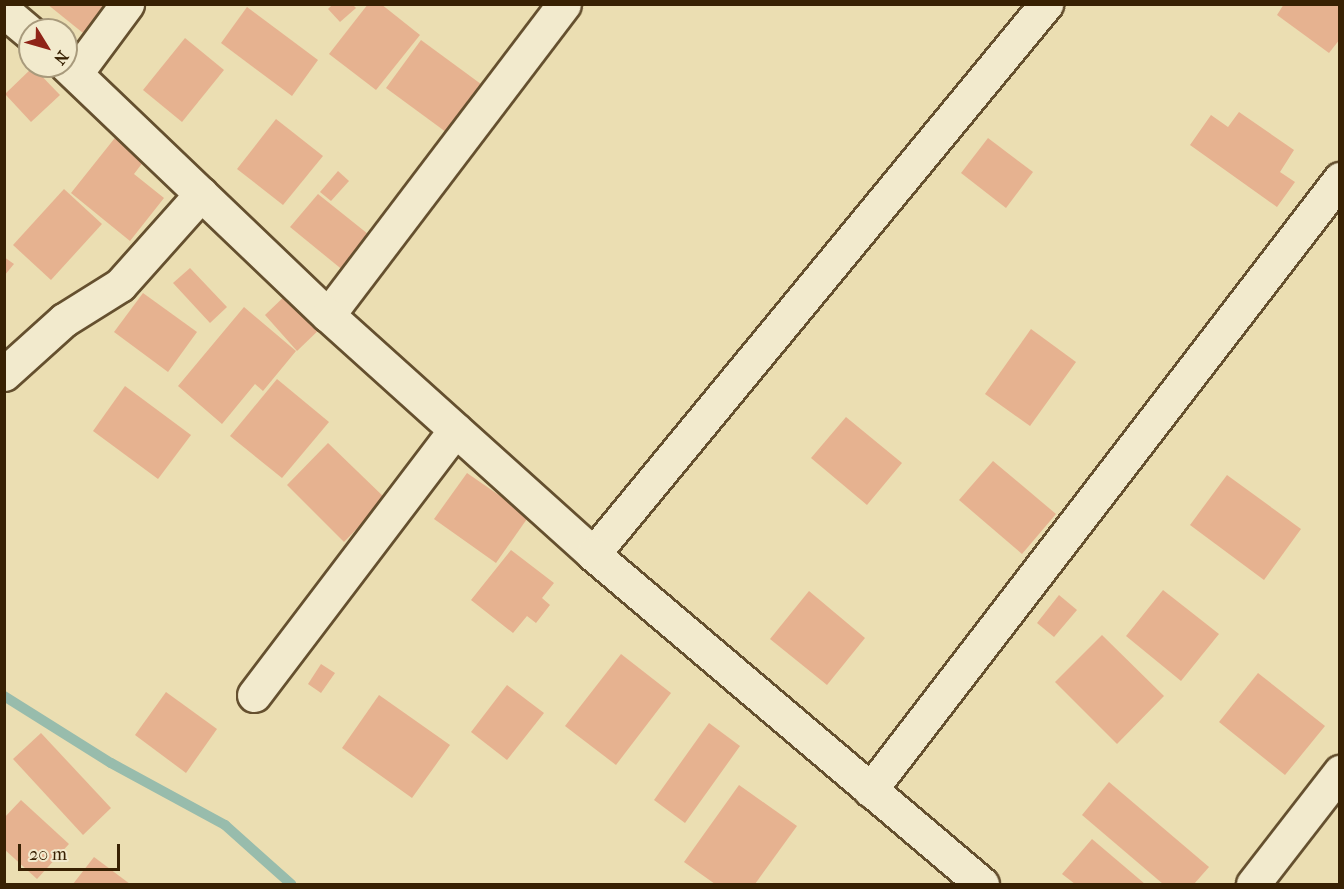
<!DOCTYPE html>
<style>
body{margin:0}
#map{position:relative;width:1344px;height:889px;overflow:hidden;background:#ebdeb2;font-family:"IM FELL French Canon",serif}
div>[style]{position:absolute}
.stream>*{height:10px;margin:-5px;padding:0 5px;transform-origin:5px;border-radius:5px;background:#98bcac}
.building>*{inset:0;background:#e6b290}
.roads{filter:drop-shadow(2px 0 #65502f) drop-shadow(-2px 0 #65502f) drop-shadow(0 2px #65502f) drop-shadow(0 -2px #65502f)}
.minor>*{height:33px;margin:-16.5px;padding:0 16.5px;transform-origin:16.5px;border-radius:16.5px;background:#f2eacd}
.tertiary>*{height:33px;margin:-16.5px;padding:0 16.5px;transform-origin:16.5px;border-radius:16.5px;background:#f2eacd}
span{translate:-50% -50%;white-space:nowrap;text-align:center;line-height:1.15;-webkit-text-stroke:6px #f2eacd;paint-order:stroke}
.frame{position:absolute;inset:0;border:6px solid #382103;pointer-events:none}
.north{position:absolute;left:18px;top:18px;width:60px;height:60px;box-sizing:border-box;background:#f2eacd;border:2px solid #a89a7c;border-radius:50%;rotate:127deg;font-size:16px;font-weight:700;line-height:24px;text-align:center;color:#382103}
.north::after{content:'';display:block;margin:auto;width:21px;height:27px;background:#8f2418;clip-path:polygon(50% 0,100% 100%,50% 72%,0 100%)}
.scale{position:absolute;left:18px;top:844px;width:102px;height:27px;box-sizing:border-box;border:3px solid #382103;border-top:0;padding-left:8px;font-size:18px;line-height:21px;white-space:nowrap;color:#382103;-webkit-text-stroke:4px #f2eacd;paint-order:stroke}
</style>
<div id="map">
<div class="stream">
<i style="left:4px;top:696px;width:126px;rotate:32.1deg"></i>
<i style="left:111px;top:763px;width:130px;rotate:28.5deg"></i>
<i style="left:225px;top:825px;width:89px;rotate:41.8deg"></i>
</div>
<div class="building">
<i style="clip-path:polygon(47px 4px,114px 4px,88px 37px)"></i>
<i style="clip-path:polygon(333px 4px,352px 4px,356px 8px,340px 22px,328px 9px)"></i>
<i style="clip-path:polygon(368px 4px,381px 4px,420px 35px,376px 90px,329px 54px)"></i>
<i style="clip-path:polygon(1284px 4px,1340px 4px,1340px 39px,1329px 53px,1277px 15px)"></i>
<i style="clip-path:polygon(247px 7px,318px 60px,292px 96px,221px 43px)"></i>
<i style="clip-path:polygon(185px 38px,224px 70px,182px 122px,143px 90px)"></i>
<i style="clip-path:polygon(421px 40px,485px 87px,450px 135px,386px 88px)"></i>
<i style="clip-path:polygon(33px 67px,60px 95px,31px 122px,5px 94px)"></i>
<i style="clip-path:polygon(1239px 112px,1294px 150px,1280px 172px,1295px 182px,1277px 207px,1190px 145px,1211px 115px,1228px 127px)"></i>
<i style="clip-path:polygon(276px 119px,323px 156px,283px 205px,237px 169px)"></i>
<i style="clip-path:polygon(118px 134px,147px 157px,134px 174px,164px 198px,130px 241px,71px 193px)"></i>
<i style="clip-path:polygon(988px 138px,1033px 172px,1006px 208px,961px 173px)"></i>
<i style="clip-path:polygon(338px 171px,349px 181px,331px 201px,320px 192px)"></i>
<i style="clip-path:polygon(64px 189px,102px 224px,51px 280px,13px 245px)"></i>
<i style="clip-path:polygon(318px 194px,378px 242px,350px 276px,290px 227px)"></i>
<i style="clip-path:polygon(4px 257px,14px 264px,4px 276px)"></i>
<i style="clip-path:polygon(190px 268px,227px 307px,210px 323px,173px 283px)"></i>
<i style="clip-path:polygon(291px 290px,324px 325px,297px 351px,265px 315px)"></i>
<i style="clip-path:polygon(143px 293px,197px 332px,168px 372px,114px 332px)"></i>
<i style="clip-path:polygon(244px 307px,296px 351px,263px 391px,255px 384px,222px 424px,178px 386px)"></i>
<i style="clip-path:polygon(1031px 329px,1076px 362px,1030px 426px,985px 394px)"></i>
<i style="clip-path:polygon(277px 379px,329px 422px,282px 478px,230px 436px)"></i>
<i style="clip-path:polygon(125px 386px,191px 435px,158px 479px,93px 431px)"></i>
<i style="clip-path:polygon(846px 417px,902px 463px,867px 505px,811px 458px)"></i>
<i style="clip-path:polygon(328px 443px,386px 499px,344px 542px,287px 485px)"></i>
<i style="clip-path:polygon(993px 461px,1056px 514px,1022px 554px,959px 500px)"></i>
<i style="clip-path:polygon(467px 473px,529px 516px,496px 563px,434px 519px)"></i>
<i style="clip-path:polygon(1227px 475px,1301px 529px,1264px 580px,1190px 525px)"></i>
<i style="clip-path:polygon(511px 550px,554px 583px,542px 598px,550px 605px,536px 623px,527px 616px,513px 633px,471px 600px)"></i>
<i style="clip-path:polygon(1163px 590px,1219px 634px,1181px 681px,1126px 636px)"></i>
<i style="clip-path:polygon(809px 591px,865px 638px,827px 685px,770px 639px)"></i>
<i style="clip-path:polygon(1059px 595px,1077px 610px,1054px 637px,1037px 623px)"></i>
<i style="clip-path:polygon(1102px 635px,1164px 696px,1117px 744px,1055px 682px)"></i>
<i style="clip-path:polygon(621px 654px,671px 693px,616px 765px,565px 726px)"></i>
<i style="clip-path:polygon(321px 664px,335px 673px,321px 693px,308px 684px)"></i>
<i style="clip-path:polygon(1258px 673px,1325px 726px,1285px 775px,1219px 722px)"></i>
<i style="clip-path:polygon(507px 685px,544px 713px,507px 760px,471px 732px)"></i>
<i style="clip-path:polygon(166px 692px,217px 729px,186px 773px,135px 735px)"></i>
<i style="clip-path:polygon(379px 695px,450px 745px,412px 798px,342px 748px)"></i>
<i style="clip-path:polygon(709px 723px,740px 746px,685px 823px,654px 800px)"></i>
<i style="clip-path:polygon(41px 733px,111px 808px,83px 835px,13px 759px)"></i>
<i style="clip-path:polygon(1109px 782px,1209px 867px,1194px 884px,1163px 884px,1082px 815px)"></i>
<i style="clip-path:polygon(739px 785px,797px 826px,755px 884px,715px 884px,684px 862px)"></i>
<i style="clip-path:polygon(21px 800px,69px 844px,37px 879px,4px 849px,4px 818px)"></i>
<i style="clip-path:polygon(1092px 839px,1145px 884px,1075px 884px,1062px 874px)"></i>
<i style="clip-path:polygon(94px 857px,130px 884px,73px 884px)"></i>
</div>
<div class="roads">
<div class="minor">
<i style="left:76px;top:73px;width:86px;rotate:-53.5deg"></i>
<i style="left:328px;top:315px;width:390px;rotate:-52.8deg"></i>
<i style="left:4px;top:374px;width:81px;rotate:-42deg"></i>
<i style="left:64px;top:320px;width:66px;rotate:-32deg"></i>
<i style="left:120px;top:285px;width:122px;rotate:-48.3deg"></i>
<i style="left:593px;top:554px;width:713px;rotate:-50.52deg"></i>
<i style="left:254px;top:695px;width:333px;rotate:-52.8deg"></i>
<i style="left:870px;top:790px;width:771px;rotate:-52.43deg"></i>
<i style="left:1253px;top:884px;width:142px;rotate:-52.2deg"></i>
</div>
<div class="tertiary">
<i style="left:4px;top:11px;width:34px;rotate:40deg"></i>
<i style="left:66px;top:65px;width:362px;rotate:43.7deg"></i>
<i style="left:328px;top:315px;width:357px;rotate:42deg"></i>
<i style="left:593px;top:554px;width:510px;rotate:40.31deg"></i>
</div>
</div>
<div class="frame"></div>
<div class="north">N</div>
<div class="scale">20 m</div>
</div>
